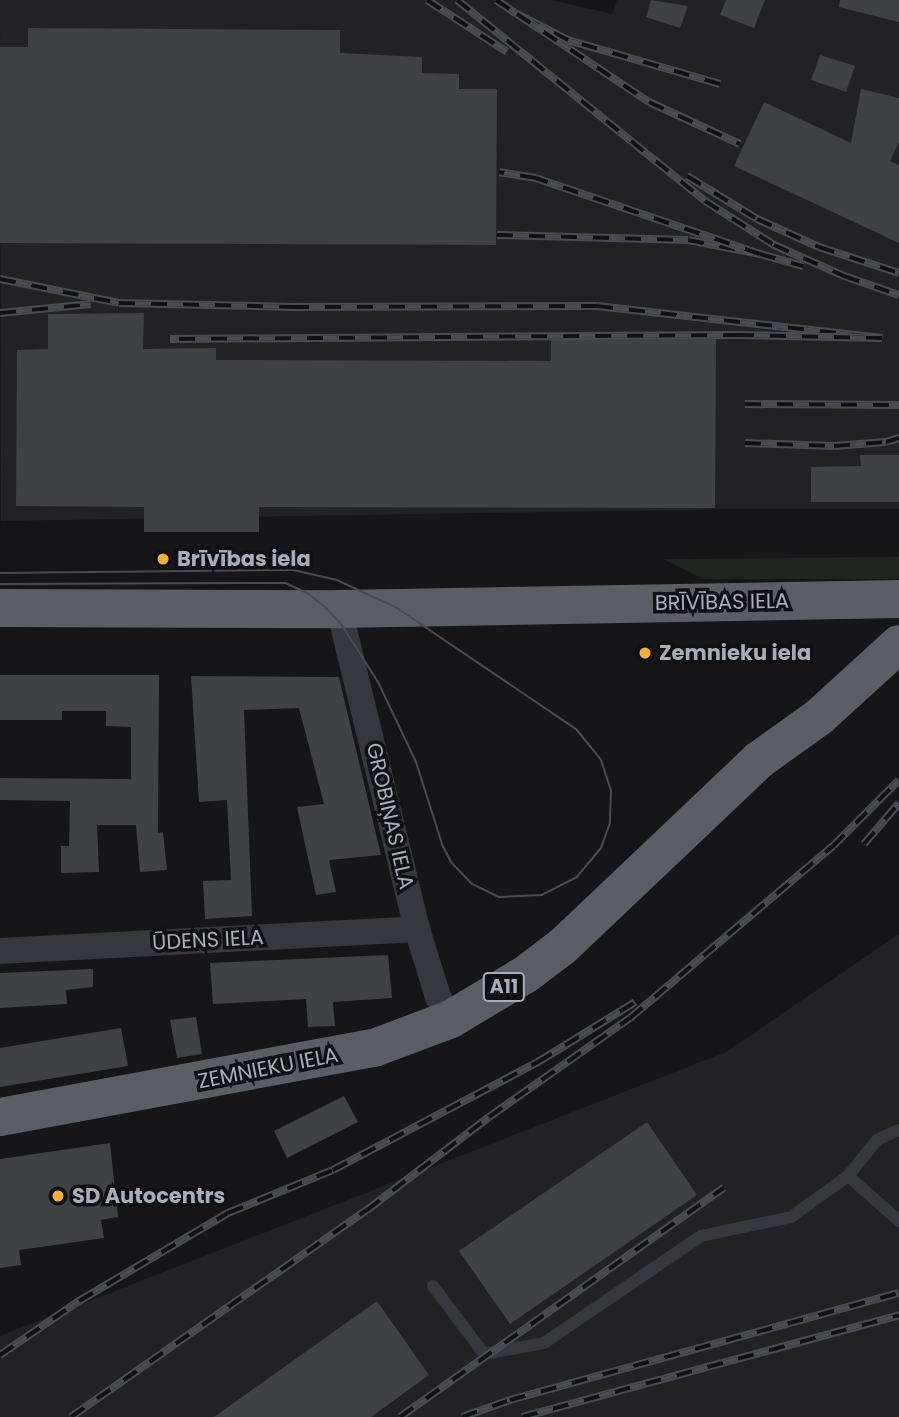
<!DOCTYPE html>
<meta charset="utf-8">
<style>
body{margin:0}
#map{position:relative;width:899px;height:1417px;overflow:hidden;background:#161618;font-family:Poppins,sans-serif}
div>[style]{position:absolute}
.built>*{inset:0;background:#222225}
.green>*{inset:0;background:#1e261f}
.building>*{inset:0;background:#404145}
.service>*{height:12px;margin:-6px;padding:0 6px;transform-origin:6px;border-radius:6px;background:#37383d}
.minor>*{height:26px;margin:-13px;padding:0 13px;transform-origin:13px;border-radius:13px;background:#37383d}
.trunk>*{height:38px;margin:-19px;padding:0 19px;transform-origin:19px;border-radius:19px;background:#5b5e65}
.tram>*{height:2px;margin:-1px;padding:0 1px;transform-origin:1px;border-radius:1px;background:#4a4c52}
.rail>*{height:8px;margin-top:-4px;transform-origin:0;background:repeating-linear-gradient(90deg,#111113 0 16px,#4a4c52 0 32px);box-sizing:border-box;border-block:2px solid #4a4c52}
.dots>*{width:19px;height:19px;translate:-50% -50%;box-sizing:border-box;border:4px solid #111113;border-radius:50%}
span{translate:-50% -50%;white-space:nowrap;text-align:center;line-height:1.15;-webkit-text-stroke:7px #111113;paint-order:stroke}
.shield-label span{padding:2px 5px;background:#111113;border:2px solid;border-radius:5px;-webkit-text-stroke-width:0}
.shield-label{font-size:19px;color:#a8adb8;font-weight:700}
.poi-label{font-size:21px;color:#a8adb8;font-weight:700}
.left{translate:0 -50%;text-align:left}
.street-label{font-size:21px;color:#a8adb8}
</style>
<div id="map">
<div class="built">
<i style="clip-path:polygon(0 0,552px 0,612px 14px,617px 0,899px 0,899px 509px,729px 509px,1px 521px)"></i>
<i style="clip-path:polygon(899px 934px,899px 1417px,0 1417px,0 1336px,726px 1052px)"></i>
</div>
<div class="green">
<i style="clip-path:polygon(899px 557px,899px 578px,895px 579px,704px 579px,663px 559px)"></i>
</div>
<div class="building">
<i style="clip-path:polygon(651px 0,688px 6px,680px 28px,646px 17px)"></i>
<i style="clip-path:polygon(726px 0,765px 0,754px 28px,720px 15px)"></i>
<i style="clip-path:polygon(840px 0,899px 0,899px 22px,839px 7px)"></i>
<i style="clip-path:polygon(28px 28px,340px 30px,340px 53px,422px 57px,422px 73px,459px 74px,459px 89px,497px 89px,496px 245px,0 243px,0 47px,28px 47px)"></i>
<i style="clip-path:polygon(820px 55px,855px 66px,846px 92px,811px 80px)"></i>
<i style="clip-path:polygon(861px 89px,899px 98px,899px 142px,890px 161px,899px 165px,899px 243px,734px 166px,764px 102px,851px 143px)"></i>
<i style="clip-path:polygon(144px 313px,143px 349px,216px 348px,216px 360px,551px 361px,551px 340px,716px 339px,715px 508px,259px 507px,259px 532px,144px 532px,144px 507px,16px 506px,17px 350px,48px 349px,48px 314px)"></i>
<i style="clip-path:polygon(860px 455px,899px 455px,899px 502px,811px 502px,811px 467px,861px 466px)"></i>
<i style="clip-path:polygon(0 675px,159px 675px,158px 833px,163px 832px,167px 870px,140px 872px,136px 825px,97px 825px,99px 872px,61px 873px,61px 846px,69px 846px,70px 801px,0 800px,0 778px,131px 779px,131px 727px,106px 726px,106px 711px,62px 711px,62px 720px,0 720px)"></i>
<i style="clip-path:polygon(191px 676px,339px 677px,381px 855px,329px 860px,336px 892px,316px 895px,297px 807px,324px 804px,299px 708px,244px 710px,252px 916px,205px 919px,203px 881px,231px 880px,227px 800px,199px 802px)"></i>
<i style="clip-path:polygon(388px 955px,392px 998px,333px 1002px,335px 1026px,308px 1027px,306px 999px,213px 1004px,210px 963px)"></i>
<i style="clip-path:polygon(93px 969px,93px 987px,66px 990px,67px 1004px,0 1008px,0 973px)"></i>
<i style="clip-path:polygon(196px 1017px,202px 1054px,177px 1058px,170px 1020px)"></i>
<i style="clip-path:polygon(121px 1028px,128px 1066px,0 1087px,0 1048px)"></i>
<i style="clip-path:polygon(344px 1096px,358px 1122px,287px 1158px,274px 1131px)"></i>
<i style="clip-path:polygon(647px 1122px,697px 1195px,510px 1324px,459px 1251px)"></i>
<i style="clip-path:polygon(110px 1143px,118px 1217px,101px 1220px,104px 1238px,19px 1250px,21px 1265px,0 1268px,0 1159px)"></i>
<i style="clip-path:polygon(377px 1301px,429px 1375px,371px 1417px,214px 1417px)"></i>
</div>
<div class="service">
<i style="left:899px;top:1130px;width:24px;rotate:156deg"></i>
<i style="left:877px;top:1140px;width:46px;rotate:128.9deg"></i>
<i style="left:848px;top:1176px;width:68px;rotate:41.4deg"></i>
<i style="left:433px;top:1286px;width:85px;rotate:53.1deg"></i>
<i style="left:484px;top:1354px;width:61px;rotate:-10.4deg"></i>
<i style="left:544px;top:1343px;width:190px;rotate:-34.3deg"></i>
<i style="left:701px;top:1236px;width:92px;rotate:-11.9deg"></i>
<i style="left:791px;top:1217px;width:70px;rotate:-35.7deg"></i>
</div>
<div class="minor">
<i style="left:339px;top:609px;width:329px;rotate:76.3deg"></i>
<i style="left:417px;top:929px;width:71px;rotate:72.8deg"></i>
<i style="left:438px;top:997px;width:26px;rotate:59deg"></i>
<i style="left:0;top:951px;width:418px;rotate:-3deg"></i>
</div>
<div class="trunk">
<i style="left:0;top:608px;width:339px;rotate:0.2deg"></i>
<i style="left:339px;top:609px;width:560px;rotate:-1.02deg"></i>
<i style="left:0;top:1117px;width:380px;rotate:-10.5deg"></i>
<i style="left:374px;top:1048px;width:82px;rotate:-20.6deg"></i>
<i style="left:451px;top:1019px;width:87px;rotate:-31deg"></i>
<i style="left:526px;top:974px;width:46px;rotate:-37.1deg"></i>
<i style="left:563px;top:946px;width:270px;rotate:-43.5deg"></i>
<i style="left:759px;top:760px;width:74px;rotate:-35.6deg"></i>
<i style="left:819px;top:717px;width:108px;rotate:-42.4deg"></i>
</div>
<div class="tram">
<i style="left:0;top:573px;width:293px;rotate:-0.6deg"></i>
<i style="left:293px;top:570px;width:45px;rotate:12.8deg"></i>
<i style="left:337px;top:580px;width:66px;rotate:25deg"></i>
<i style="left:397px;top:608px;width:217px;rotate:34.1deg"></i>
<i style="left:577px;top:730px;width:38px;rotate:51deg"></i>
<i style="left:601px;top:760px;width:32px;rotate:72deg"></i>
<i style="left:611px;top:790px;width:33px;rotate:92deg"></i>
<i style="left:610px;top:823px;width:27px;rotate:110deg"></i>
<i style="left:601px;top:848px;width:38px;rotate:130deg"></i>
<i style="left:577px;top:877px;width:39px;rotate:153deg"></i>
<i style="left:542px;top:895px;width:43px;rotate:177.3deg"></i>
<i style="left:499px;top:897px;width:30px;rotate:-154deg"></i>
<i style="left:472px;top:884px;width:30px;rotate:-134deg"></i>
<i style="left:451px;top:862px;width:20px;rotate:-117deg"></i>
<i style="left:442px;top:844px;width:86px;rotate:-107.6deg"></i>
<i style="left:416px;top:762px;width:89px;rotate:-115.4deg"></i>
<i style="left:378px;top:682px;width:69px;rotate:-122.5deg"></i>
<i style="left:341px;top:624px;width:22px;rotate:-133deg"></i>
<i style="left:326px;top:608px;width:22px;rotate:-141deg"></i>
<i style="left:309px;top:594px;width:26px;rotate:-155deg"></i>
<i style="left:285px;top:583px;width:285px;rotate:179.8deg"></i>
</div>
<div class="rail">
<i style="left:427px;top:0;width:95px;rotate:33deg"></i>
<i style="left:457px;top:0;width:319px;rotate:39deg"></i>
<i style="left:705px;top:201px;width:82px;rotate:32.5deg"></i>
<i style="left:774px;top:245px;width:77px;rotate:23.9deg"></i>
<i style="left:844px;top:276px;width:58px;rotate:19.1deg"></i>
<i style="left:496px;top:0;width:25px;rotate:34deg"></i>
<i style="left:720px;top:84px;width:158px;rotate:-163.9deg"></i>
<i style="left:568px;top:40px;width:57px;rotate:-153deg"></i>
<i style="left:517px;top:14px;width:159px;rotate:33.7deg"></i>
<i style="left:649px;top:102px;width:100px;rotate:24.8deg"></i>
<i style="left:687px;top:176px;width:82px;rotate:31.6deg"></i>
<i style="left:757px;top:219px;width:68px;rotate:24.3deg"></i>
<i style="left:819px;top:247px;width:84px;rotate:18deg"></i>
<i style="left:497px;top:235px;width:191px;rotate:1.5deg"></i>
<i style="left:688px;top:240px;width:73px;rotate:11deg"></i>
<i style="left:760px;top:254px;width:237px;rotate:-161.3deg"></i>
<i style="left:536px;top:178px;width:37px;rotate:-171deg"></i>
<i style="left:760px;top:254px;width:45px;rotate:15.6deg"></i>
<i style="left:0;top:279px;width:121px;rotate:11.4deg"></i>
<i style="left:119px;top:303px;width:174px;rotate:1.3deg"></i>
<i style="left:293px;top:307px;width:304px;rotate:-0.2deg"></i>
<i style="left:597px;top:306px;width:287px;rotate:6.4deg"></i>
<i style="left:882px;top:338px;width:143px;rotate:-178.8deg"></i>
<i style="left:739px;top:335px;width:569px;rotate:179.6deg"></i>
<i style="left:0;top:313px;width:91px;rotate:-5.6deg"></i>
<i style="left:745px;top:404px;width:154px;rotate:0.4deg"></i>
<i style="left:745px;top:443px;width:89px;rotate:1.9deg"></i>
<i style="left:834px;top:446px;width:52px;rotate:-4.4deg"></i>
<i style="left:886px;top:442px;width:14px;rotate:-17deg"></i>
<i style="left:864px;top:844px;width:54px;rotate:-49.5deg"></i>
<i style="left:0;top:1355px;width:96px;rotate:-34.4deg"></i>
<i style="left:79px;top:1301px;width:173px;rotate:-30.6deg"></i>
<i style="left:228px;top:1213px;width:113px;rotate:-22.3deg"></i>
<i style="left:333px;top:1170px;width:232px;rotate:-27.8deg"></i>
<i style="left:538px;top:1062px;width:114px;rotate:-31.7deg"></i>
<i style="left:71px;top:1417px;width:361px;rotate:-35deg"></i>
<i style="left:367px;top:1210px;width:153px;rotate:-37.3deg"></i>
<i style="left:489px;top:1117px;width:172px;rotate:-35.1deg"></i>
<i style="left:630px;top:1018px;width:266px;rotate:-40.3deg"></i>
<i style="left:833px;top:846px;width:93px;rotate:-45deg"></i>
<i style="left:400px;top:1417px;width:397px;rotate:-35.3deg"></i>
<i style="left:462px;top:1417px;width:51px;rotate:-19.5deg"></i>
<i style="left:510px;top:1400px;width:403px;rotate:-15.4deg"></i>
<i style="left:522px;top:1417px;width:391px;rotate:-15.1deg"></i>
</div>
<div class="dots">
<i style="left:163px;top:559px;background:#f2b134"></i>
<i style="left:645px;top:653px;background:#f2b134"></i>
<i style="left:58px;top:1196px;background:#f2b134"></i>
</div>
<div class="shield-label">
<span style="left:504px;top:987px">A11</span>
</div>
<div class="poi-label">
<span class="left" style="left:177px;top:559px">Brīvības iela</span>
<span class="left" style="left:659px;top:653px">Zemnieku iela</span>
<span class="left" style="left:72px;top:1196px">SD Autocentrs</span>
</div>
<div class="street-label">
<span style="left:722px;top:602px;rotate:-1deg">BRĪVĪBAS IELA</span>
<span style="left:390px;top:816px;rotate:77deg">GROBIŅAS IELA</span>
<span style="left:208px;top:940px;rotate:-3deg">ŪDENS IELA</span>
<span style="left:268px;top:1068px;rotate:-11deg">ZEMNIEKU IELA</span>
</div>
</div>
